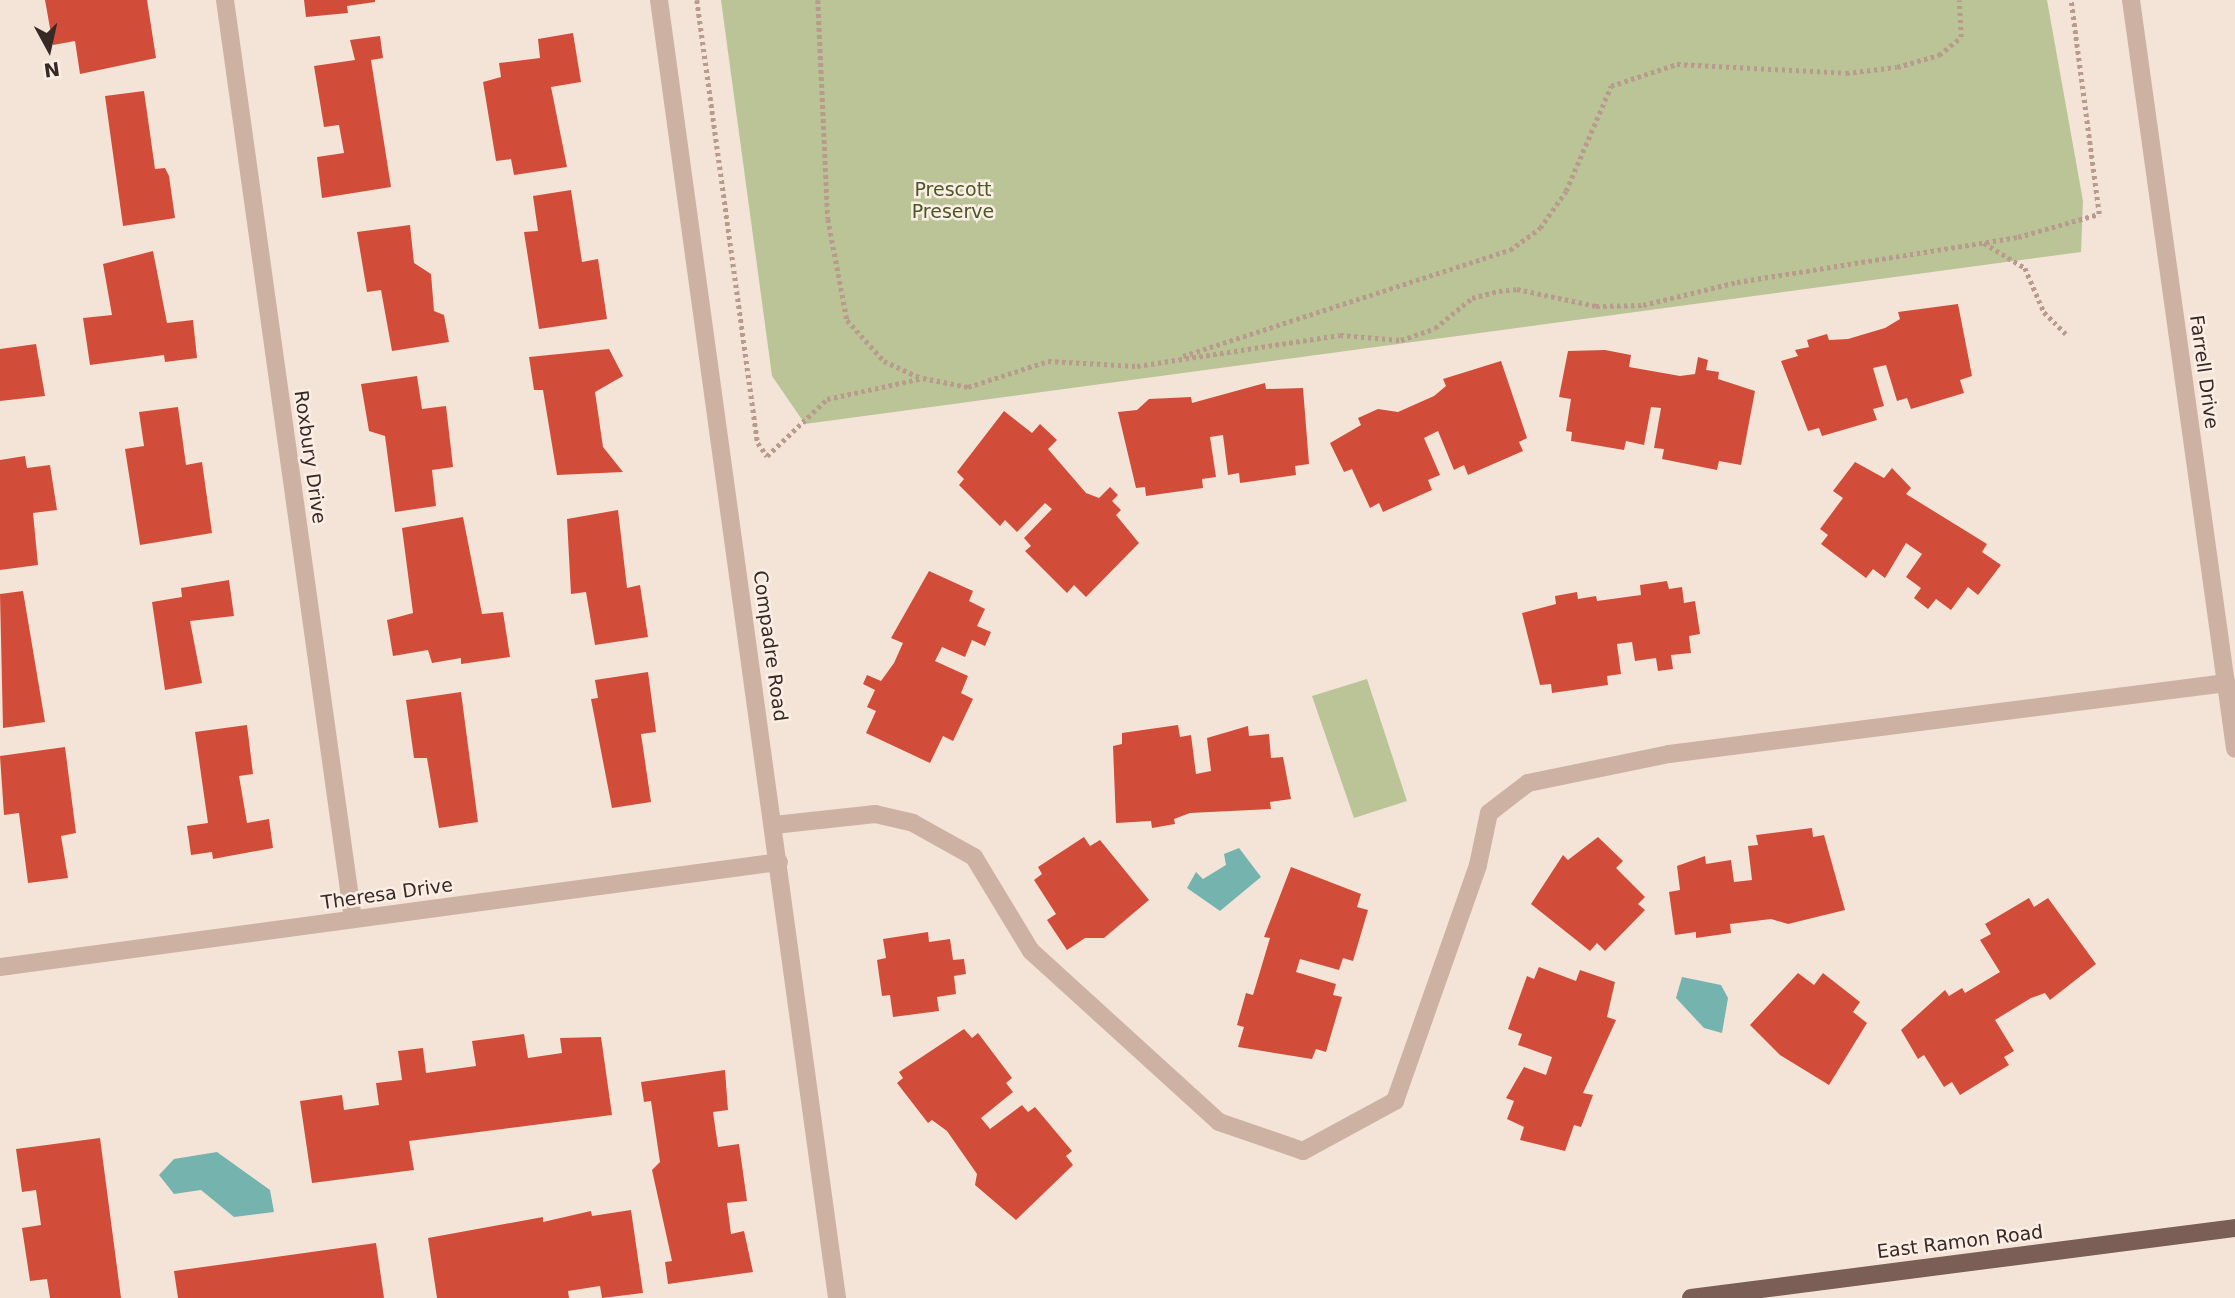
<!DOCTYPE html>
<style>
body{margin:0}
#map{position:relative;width:2235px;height:1298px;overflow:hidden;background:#f4e4d8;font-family:"DejaVu Sans",sans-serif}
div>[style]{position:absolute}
.green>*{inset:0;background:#bac497}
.water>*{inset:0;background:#75b3af}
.building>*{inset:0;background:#d14d39}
.path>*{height:4.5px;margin-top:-2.25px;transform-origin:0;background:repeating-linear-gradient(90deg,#b99b8d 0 3.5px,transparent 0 7px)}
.minor>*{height:18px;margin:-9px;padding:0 9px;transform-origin:9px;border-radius:9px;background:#cdb2a3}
.major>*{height:18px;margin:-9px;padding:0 9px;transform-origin:9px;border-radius:9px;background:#7b5e55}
span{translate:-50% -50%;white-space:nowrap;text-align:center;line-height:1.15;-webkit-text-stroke:5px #fbeee5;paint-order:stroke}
.park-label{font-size:19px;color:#4b5827}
.street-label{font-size:19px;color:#372926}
.north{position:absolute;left:14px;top:14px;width:70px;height:70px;-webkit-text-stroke:5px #fbeee5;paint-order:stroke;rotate:172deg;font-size:19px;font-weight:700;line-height:28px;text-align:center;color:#372926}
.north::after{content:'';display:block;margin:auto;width:24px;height:32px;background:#372926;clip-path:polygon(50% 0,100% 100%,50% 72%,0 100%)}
</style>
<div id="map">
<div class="green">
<i style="clip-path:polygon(721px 0,2047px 0,2083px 201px,2081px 252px,805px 424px,772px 376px)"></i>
<i style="clip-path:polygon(1367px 679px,1407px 801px,1354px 818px,1312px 696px)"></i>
</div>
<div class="water">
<i style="clip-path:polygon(1239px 848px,1261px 877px,1220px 911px,1187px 888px,1196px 872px,1203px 879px,1226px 865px,1224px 854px)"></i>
<i style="clip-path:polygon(1682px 977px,1721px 985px,1728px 998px,1722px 1033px,1704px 1028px,1676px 998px)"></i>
<i style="clip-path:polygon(217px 1152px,270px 1190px,274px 1212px,234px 1217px,201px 1190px,174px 1194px,159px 1175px,174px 1159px)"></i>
</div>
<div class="building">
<i style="clip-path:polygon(45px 0,147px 0,156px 58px,80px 74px,75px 41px,53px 45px)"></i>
<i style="clip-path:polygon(304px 0,375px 0,375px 2px,347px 6px,348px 13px,306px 17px)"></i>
<i style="clip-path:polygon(573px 33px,581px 82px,551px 87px,567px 167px,514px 175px,511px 159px,496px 161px,483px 82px,501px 77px,499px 63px,540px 58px,538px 39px)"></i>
<i style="clip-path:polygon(380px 36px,383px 58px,371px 60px,391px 187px,322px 198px,317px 157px,344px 153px,339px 125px,324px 127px,314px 66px,355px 60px,350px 40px)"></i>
<i style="clip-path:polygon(144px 91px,155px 169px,165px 168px,169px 176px,175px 218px,123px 226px,105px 96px)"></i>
<i style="clip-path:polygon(571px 190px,582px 262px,598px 259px,607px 319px,539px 329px,524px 232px,538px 231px,533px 196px)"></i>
<i style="clip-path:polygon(410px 225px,414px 263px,431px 274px,434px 311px,444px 315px,449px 342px,392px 351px,381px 290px,367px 292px,357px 232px)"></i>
<i style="clip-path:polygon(153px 251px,167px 323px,193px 320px,197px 358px,165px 362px,164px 355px,90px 365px,83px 318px,112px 315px,103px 264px)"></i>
<i style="clip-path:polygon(1958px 304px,1972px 376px,1960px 380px,1964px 393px,1911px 409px,1907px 398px,1897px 401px,1886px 365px,1873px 368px,1884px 406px,1873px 409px,1877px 420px,1822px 436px,1819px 428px,1808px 431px,1781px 361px,1798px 356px,1795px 350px,1809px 347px,1807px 340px,1827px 334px,1829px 340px,1848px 339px,1885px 328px,1900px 319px,1898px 312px)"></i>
<i style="clip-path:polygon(36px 344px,45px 396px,0 401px,0 349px)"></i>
<i style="clip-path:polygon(609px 349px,623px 376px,595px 392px,603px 447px,623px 472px,557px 475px,543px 390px,534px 390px,529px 357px)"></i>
<i style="clip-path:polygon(1605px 350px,1631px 355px,1629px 367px,1680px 376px,1695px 374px,1698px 357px,1708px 360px,1706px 370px,1719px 372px,1718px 379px,1755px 391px,1741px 465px,1719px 461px,1717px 470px,1662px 459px,1664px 449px,1654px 448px,1661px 408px,1651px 407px,1644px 445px,1626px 441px,1624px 450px,1571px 441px,1572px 432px,1566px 431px,1571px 399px,1559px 397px,1568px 351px)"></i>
<i style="clip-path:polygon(1501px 361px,1527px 438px,1519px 442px,1523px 451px,1468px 475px,1464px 465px,1454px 470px,1438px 431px,1424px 438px,1440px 475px,1428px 480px,1432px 490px,1383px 512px,1379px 503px,1370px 508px,1352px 469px,1344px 472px,1330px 443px,1361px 425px,1358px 418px,1378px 409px,1398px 412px,1434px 396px,1446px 386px,1443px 379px)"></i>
<i style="clip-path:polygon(417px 376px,422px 409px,446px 406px,453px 467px,432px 470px,436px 506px,395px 512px,385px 436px,369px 431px,361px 384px)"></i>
<i style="clip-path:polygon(1265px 383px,1266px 389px,1303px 388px,1309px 464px,1295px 466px,1296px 475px,1240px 483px,1239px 473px,1228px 475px,1223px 435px,1210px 437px,1216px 477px,1202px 479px,1203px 488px,1146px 496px,1145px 487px,1136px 488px,1118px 412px,1137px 410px,1149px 399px,1191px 397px,1192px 403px)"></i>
<i style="clip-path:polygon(178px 407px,186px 465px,202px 462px,212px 533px,140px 545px,125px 449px,144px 446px,139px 412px)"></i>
<i style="clip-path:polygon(1004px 411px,1032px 433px,1040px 424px,1057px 440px,1048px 449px,1086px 493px,1099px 498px,1110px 487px,1118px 495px,1112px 501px,1121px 510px,1116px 515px,1139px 543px,1086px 597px,1074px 585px,1067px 593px,1025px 551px,1031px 546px,1024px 538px,1052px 509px,1045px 503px,1017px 532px,1005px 520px,1000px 526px,959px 485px,964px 479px,957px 472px)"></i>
<i style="clip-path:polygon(25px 456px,27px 468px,50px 465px,57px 510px,33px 513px,38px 565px,0 570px,0 460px)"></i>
<i style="clip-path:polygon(1855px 462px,1884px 478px,1892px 468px,1911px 488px,1906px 494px,1987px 544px,1982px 552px,2001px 565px,1978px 595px,1968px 587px,1951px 610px,1936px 599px,1928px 609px,1914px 598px,1921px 588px,1906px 577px,1922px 554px,1906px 543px,1885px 578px,1873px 569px,1866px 578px,1821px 544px,1828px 535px,1820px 529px,1843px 498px,1833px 491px)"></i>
<i style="clip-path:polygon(618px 510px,627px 588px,640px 585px,648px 637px,595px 645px,586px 592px,571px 594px,567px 519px)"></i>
<i style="clip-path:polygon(463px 517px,482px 614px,503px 612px,510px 657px,461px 664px,461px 658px,432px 663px,428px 650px,393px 656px,387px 620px,413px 613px,402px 528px)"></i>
<i style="clip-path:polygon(929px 571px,973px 591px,969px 601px,985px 609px,977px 626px,991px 632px,985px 646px,972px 640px,965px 657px,942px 647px,935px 661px,968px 676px,961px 693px,973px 699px,953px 741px,943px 736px,930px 763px,866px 733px,876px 711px,867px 707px,875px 690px,863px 684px,867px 675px,881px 681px,894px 663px,903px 643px,891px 638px)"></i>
<i style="clip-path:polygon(229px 580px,234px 616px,190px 621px,202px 683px,165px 690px,152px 602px,182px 597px,181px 588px)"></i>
<i style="clip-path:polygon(1667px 581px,1669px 589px,1682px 587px,1684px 603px,1695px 601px,1700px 634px,1689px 636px,1691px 653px,1671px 655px,1673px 669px,1658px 671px,1656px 658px,1635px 661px,1632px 642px,1617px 644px,1621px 674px,1607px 676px,1608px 685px,1552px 693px,1551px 684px,1540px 685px,1522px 613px,1556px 604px,1555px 596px,1577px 592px,1578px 599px,1596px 596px,1597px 601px,1641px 595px,1640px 585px)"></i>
<i style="clip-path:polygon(23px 591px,45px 722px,3px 728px,0 594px)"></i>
<i style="clip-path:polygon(648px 672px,656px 732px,641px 734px,651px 802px,612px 808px,591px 699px,598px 698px,595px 680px)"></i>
<i style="clip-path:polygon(461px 692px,478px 822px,439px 828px,427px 758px,414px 758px,406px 700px)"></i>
<i style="clip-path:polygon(247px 725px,253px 774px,239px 776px,247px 823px,269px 819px,273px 848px,213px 859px,212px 852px,191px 855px,187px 826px,208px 823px,195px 732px)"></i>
<i style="clip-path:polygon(1178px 725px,1180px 737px,1191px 735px,1196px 774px,1211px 771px,1207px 738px,1248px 726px,1249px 736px,1269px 734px,1271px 758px,1283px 757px,1291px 799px,1270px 802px,1271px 809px,1190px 813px,1174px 819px,1175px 824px,1152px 828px,1151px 821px,1116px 823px,1113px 746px,1122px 744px,1122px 733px)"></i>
<i style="clip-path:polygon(65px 747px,76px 833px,61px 836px,68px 878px,28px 883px,19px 813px,4px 815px,0 756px)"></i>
<i style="clip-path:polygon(1812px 828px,1813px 837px,1824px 835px,1845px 910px,1788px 924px,1771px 919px,1730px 924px,1731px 933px,1696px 938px,1696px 932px,1675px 935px,1669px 892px,1680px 890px,1677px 866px,1705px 856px,1706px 864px,1731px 860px,1734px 882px,1752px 880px,1748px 846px,1758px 845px,1756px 835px)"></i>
<i style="clip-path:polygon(1084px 837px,1090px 846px,1100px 840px,1149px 900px,1104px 938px,1085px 938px,1067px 950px,1047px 920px,1056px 914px,1034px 880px,1042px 874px,1038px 867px)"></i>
<i style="clip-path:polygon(1598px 837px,1623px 861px,1616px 868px,1645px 897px,1638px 904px,1645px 910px,1605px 951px,1597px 943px,1590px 951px,1531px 904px,1563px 855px,1568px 860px)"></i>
<i style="clip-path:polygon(1291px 867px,1361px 894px,1357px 907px,1368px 910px,1353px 961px,1343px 958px,1339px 970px,1300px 959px,1296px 972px,1336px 984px,1333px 995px,1342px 997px,1326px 1052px,1316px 1049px,1312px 1059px,1238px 1047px,1244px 1027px,1237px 1025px,1246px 993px,1253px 995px,1270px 938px,1264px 937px)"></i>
<i style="clip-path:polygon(2029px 898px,2034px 907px,2048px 898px,2096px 964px,2050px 1000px,2045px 993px,2031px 998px,1995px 1020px,2014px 1051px,2004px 1057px,2009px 1065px,1960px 1095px,1952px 1082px,1944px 1087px,1924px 1055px,1918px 1059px,1901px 1030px,1945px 990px,1949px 996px,1962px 988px,1965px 993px,2000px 972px,1980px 940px,1991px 934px,1985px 924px)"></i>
<i style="clip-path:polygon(928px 932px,929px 942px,950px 939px,953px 960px,964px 959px,966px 974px,954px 976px,956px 994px,937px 997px,939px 1011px,893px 1017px,890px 995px,882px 996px,877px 960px,886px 958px,883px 939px)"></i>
<i style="clip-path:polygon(1539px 967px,1576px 981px,1580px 970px,1615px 982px,1607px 1017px,1616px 1020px,1583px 1093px,1593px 1095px,1581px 1127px,1574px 1125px,1565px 1151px,1520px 1140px,1524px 1127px,1507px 1119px,1514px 1101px,1506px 1098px,1524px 1067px,1546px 1075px,1552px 1057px,1518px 1045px,1522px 1034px,1508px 1029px,1527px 976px,1534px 979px)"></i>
<i style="clip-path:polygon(1798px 973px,1814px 985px,1823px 973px,1860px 1002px,1853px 1012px,1867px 1023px,1829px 1085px,1780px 1055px,1750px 1025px)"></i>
<i style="clip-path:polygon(964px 1029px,972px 1038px,978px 1033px,1012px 1078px,1006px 1083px,1013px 1092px,981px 1118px,990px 1129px,1022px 1105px,1028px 1112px,1035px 1107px,1072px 1151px,1066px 1156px,1073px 1165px,1016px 1220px,975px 1185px,977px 1174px,947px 1131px,932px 1120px,928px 1123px,897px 1083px,903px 1078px,899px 1072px)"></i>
<i style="clip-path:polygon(524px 1034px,528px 1058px,562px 1053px,560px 1038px,601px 1037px,612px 1115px,409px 1141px,414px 1170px,312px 1183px,300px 1101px,342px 1095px,344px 1110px,379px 1105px,376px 1083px,402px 1080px,398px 1051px,423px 1048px,426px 1073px,476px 1066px,472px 1041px)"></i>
<i style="clip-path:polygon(725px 1070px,728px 1110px,713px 1112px,718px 1147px,739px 1144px,747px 1201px,727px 1203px,731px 1234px,744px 1231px,753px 1272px,668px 1284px,665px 1262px,672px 1261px,652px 1170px,660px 1162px,651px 1101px,644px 1102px,641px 1082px)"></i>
<i style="clip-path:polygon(100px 1138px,121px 1298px,50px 1298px,47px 1279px,30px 1281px,22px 1228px,41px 1225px,36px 1190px,22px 1192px,16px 1149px)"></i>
<i style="clip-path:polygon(631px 1210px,643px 1293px,602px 1298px,600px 1286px,568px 1291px,569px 1298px,437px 1298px,428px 1238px,543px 1217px,543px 1222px,591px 1211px,592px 1216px)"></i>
<i style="clip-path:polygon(376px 1243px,384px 1298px,178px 1298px,174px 1271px)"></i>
</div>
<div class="path">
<i style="left:697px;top:0;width:447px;rotate:82.2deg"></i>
<i style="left:758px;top:443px;width:16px;rotate:55deg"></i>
<i style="left:767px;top:456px;width:83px;rotate:-43.5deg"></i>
<i style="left:827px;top:399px;width:98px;rotate:-12.3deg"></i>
<i style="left:923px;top:378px;width:46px;rotate:11.3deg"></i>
<i style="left:968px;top:387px;width:84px;rotate:-18deg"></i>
<i style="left:1048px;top:361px;width:89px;rotate:3.2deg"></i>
<i style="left:1137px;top:366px;width:205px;rotate:-8.7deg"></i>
<i style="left:1340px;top:335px;width:61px;rotate:4.7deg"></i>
<i style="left:1401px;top:340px;width:36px;rotate:-19deg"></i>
<i style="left:1435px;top:328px;width:48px;rotate:-39deg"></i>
<i style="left:1472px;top:298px;width:28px;rotate:-15deg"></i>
<i style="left:1499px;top:291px;width:18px;rotate:-6deg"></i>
<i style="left:1517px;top:289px;width:81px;rotate:12.1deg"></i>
<i style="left:1596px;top:306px;width:47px;rotate:-1.2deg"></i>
<i style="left:1643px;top:305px;width:97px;rotate:-13.7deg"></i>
<i style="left:1737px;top:282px;width:285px;rotate:-9.1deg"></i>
<i style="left:2018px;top:237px;width:84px;rotate:-15.9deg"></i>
<i style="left:2099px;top:214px;width:216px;rotate:-97.5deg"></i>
<i style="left:818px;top:0;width:219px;rotate:87.4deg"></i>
<i style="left:828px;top:219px;width:103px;rotate:79.3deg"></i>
<i style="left:847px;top:320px;width:55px;rotate:47.9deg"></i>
<i style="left:884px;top:361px;width:41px;rotate:24.7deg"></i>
<i style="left:1984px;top:243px;width:48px;rotate:31.4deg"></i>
<i style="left:2025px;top:268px;width:48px;rotate:66.6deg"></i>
<i style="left:2044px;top:312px;width:31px;rotate:45deg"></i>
<i style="left:1183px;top:356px;width:344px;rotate:-18deg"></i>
<i style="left:1510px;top:250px;width:37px;rotate:-36deg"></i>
<i style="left:1540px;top:228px;width:45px;rotate:-54.9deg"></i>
<i style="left:1566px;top:191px;width:114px;rotate:-66.8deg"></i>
<i style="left:1611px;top:86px;width:70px;rotate:-18.4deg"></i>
<i style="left:1677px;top:64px;width:169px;rotate:3deg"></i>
<i style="left:1846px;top:73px;width:51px;rotate:-6.7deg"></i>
<i style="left:1897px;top:67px;width:44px;rotate:-15.9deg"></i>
<i style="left:1939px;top:55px;width:28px;rotate:-39deg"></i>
<i style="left:1961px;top:37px;width:37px;rotate:-93deg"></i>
</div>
<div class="minor">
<i style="left:225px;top:0;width:928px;rotate:82.07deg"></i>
<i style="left:659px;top:0;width:1310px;rotate:82.19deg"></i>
<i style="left:2131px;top:0;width:756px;rotate:82.09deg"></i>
<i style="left:774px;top:825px;width:102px;rotate:-6.2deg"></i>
<i style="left:875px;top:814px;width:39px;rotate:13deg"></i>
<i style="left:913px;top:823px;width:70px;rotate:29.1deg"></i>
<i style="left:974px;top:857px;width:110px;rotate:58.8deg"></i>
<i style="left:1031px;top:951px;width:254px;rotate:42.3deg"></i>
<i style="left:1219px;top:1122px;width:89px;rotate:19deg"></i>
<i style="left:1303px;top:1151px;width:105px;rotate:-28.5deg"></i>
<i style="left:1395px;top:1101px;width:250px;rotate:-70.6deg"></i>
<i style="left:1478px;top:865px;width:53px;rotate:-78.1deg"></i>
<i style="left:1489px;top:813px;width:49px;rotate:-37.6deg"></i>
<i style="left:1528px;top:783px;width:144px;rotate:-11.6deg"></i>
<i style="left:1669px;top:754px;width:562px;rotate:-7.26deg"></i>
<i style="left:0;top:967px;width:786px;rotate:-7.68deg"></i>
</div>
<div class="major">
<i style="left:1691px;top:1298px;width:548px;rotate:-7.33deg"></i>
</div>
<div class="park-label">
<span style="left:953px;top:201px">Prescott<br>Preserve</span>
</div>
<div class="street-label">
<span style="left:2204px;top:372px;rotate:82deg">Farrell Drive</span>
<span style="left:310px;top:457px;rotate:82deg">Roxbury Drive</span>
<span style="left:770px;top:646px;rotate:82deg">Compadre Road</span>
<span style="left:387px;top:894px;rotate:-8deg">Theresa Drive</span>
<span style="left:1960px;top:1242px;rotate:-7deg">East Ramon Road</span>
</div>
<div class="north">N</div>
</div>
